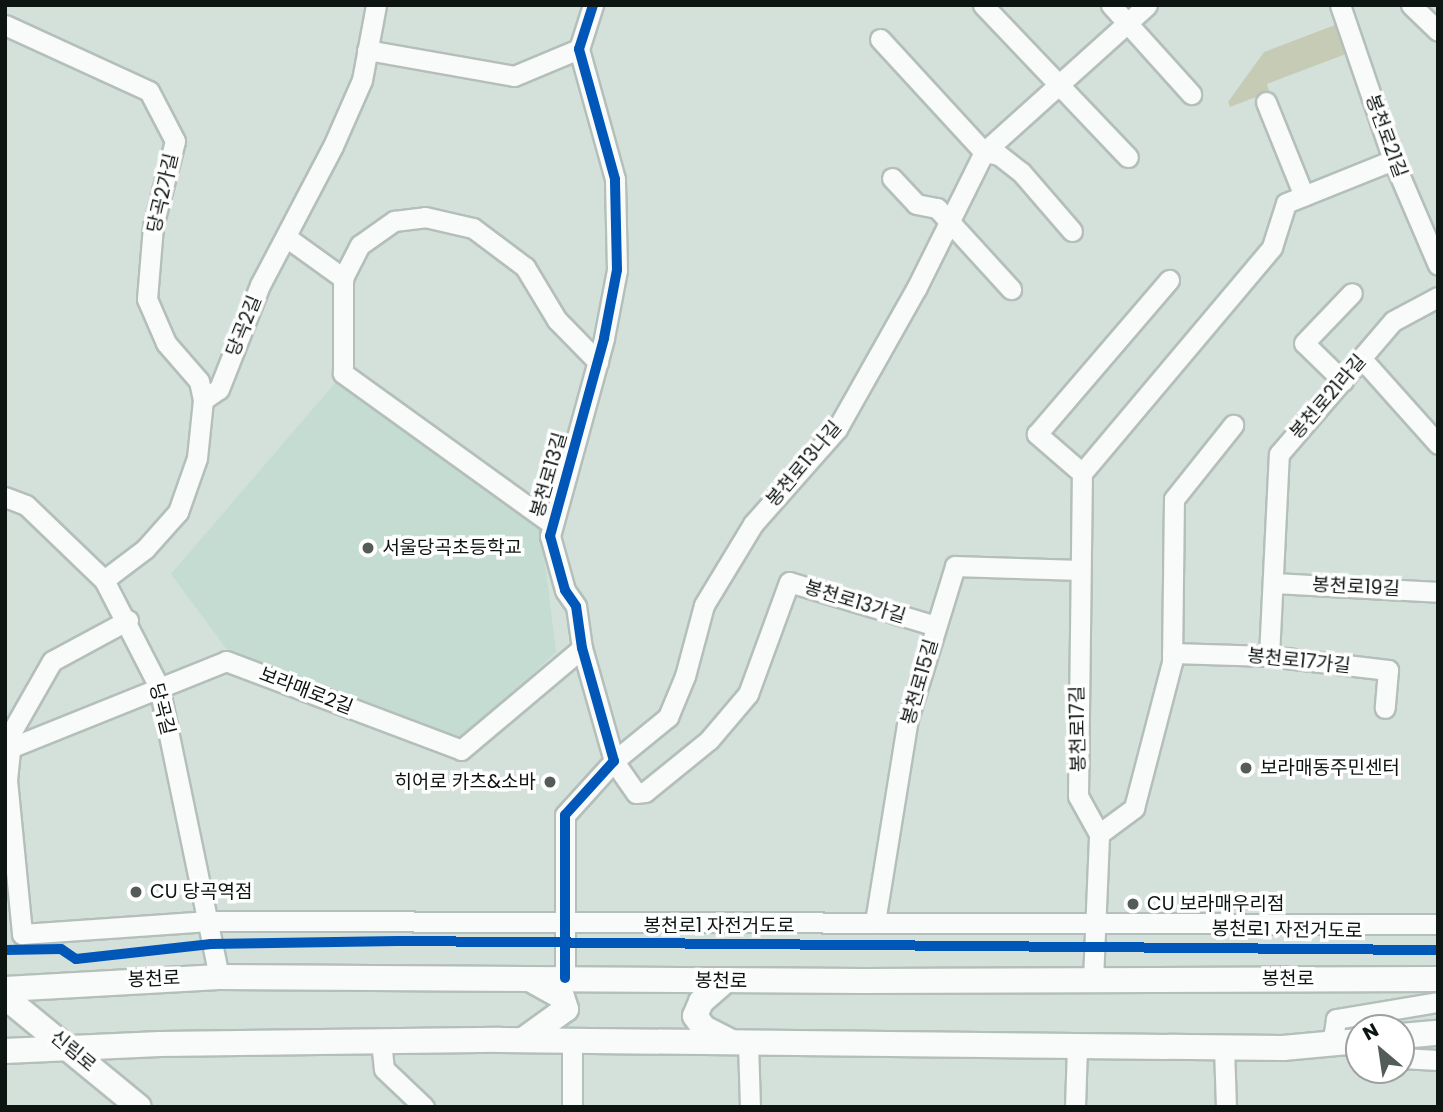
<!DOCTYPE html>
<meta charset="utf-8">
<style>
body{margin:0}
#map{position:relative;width:1443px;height:1112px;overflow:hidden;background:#d4e1db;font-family:Poppins,"Noto Sans KR",sans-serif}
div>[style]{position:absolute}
.built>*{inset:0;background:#c4dcd1}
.green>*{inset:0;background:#c5cbb4}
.roads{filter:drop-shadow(2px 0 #b4bfba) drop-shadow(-2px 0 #b4bfba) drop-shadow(0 2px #b4bfba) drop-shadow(0 -2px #b4bfba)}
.minor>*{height:19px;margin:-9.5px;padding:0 9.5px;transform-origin:9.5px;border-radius:9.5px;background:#f9fafa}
.major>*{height:24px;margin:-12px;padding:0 12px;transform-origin:12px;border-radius:12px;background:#f9fafa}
.cycleway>*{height:10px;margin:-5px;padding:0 5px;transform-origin:5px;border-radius:5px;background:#0057b8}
.dots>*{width:19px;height:19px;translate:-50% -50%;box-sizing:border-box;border:4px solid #fff;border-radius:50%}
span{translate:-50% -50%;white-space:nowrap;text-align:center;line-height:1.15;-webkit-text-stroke:7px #fff;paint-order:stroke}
.street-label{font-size:19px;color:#0d1512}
.poi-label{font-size:19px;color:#0d1512}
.left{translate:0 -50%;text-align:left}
.right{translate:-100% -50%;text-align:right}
.frame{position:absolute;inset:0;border:7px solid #0d1512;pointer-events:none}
.north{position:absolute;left:1345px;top:1014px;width:70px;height:70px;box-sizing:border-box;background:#fff;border:2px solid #9ea1a0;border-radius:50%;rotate:331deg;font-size:19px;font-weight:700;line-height:28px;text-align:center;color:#0d1512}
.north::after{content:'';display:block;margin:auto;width:24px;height:32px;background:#535c58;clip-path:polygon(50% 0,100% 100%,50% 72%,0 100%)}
</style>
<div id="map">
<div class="built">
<i style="clip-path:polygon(340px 377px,540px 521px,556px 652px,461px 742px,233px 658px,171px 574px)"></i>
</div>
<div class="green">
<i style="clip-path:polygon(1335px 25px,1346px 54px,1267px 84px,1269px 92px,1230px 107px,1228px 102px,1264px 52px)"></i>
</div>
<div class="roads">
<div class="minor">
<i style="left:983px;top:5px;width:210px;rotate:46.4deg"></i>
<i style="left:1111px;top:5px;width:120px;rotate:48deg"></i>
<i style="left:1340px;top:5px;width:164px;rotate:71.1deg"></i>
<i style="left:1393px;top:160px;width:114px;rotate:66.8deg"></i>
<i style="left:1411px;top:5px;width:37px;rotate:44deg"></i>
<i style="left:5px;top:25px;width:158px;rotate:24.6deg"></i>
<i style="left:149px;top:91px;width:56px;rotate:62.5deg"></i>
<i style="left:175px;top:141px;width:88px;rotate:104.5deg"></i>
<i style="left:153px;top:226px;width:73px;rotate:94.7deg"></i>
<i style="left:147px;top:299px;width:48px;rotate:66.6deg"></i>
<i style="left:166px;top:343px;width:50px;rotate:49deg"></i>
<i style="left:199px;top:381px;width:19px;rotate:78deg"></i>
<i style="left:880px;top:39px;width:154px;rotate:47.4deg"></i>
<i style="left:984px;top:152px;width:15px;rotate:11deg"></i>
<i style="left:999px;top:155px;width:28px;rotate:38deg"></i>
<i style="left:1021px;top:172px;width:78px;rotate:49.2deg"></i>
<i style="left:367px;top:50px;width:149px;rotate:10deg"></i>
<i style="left:514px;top:76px;width:70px;rotate:-22.6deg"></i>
<i style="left:1266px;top:102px;width:101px;rotate:68deg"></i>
<i style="left:892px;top:178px;width:35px;rotate:47deg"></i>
<i style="left:916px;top:204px;width:21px;rotate:11deg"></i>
<i style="left:937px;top:208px;width:110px;rotate:47.6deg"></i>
<i style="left:289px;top:239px;width:67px;rotate:35.8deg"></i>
<i style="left:1362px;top:359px;width:114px;rotate:48.2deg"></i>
<i style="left:1343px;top:381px;width:54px;rotate:-135.7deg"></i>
<i style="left:1304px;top:343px;width:69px;rotate:-46.2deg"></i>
<i style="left:1082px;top:473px;width:60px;rotate:-139.1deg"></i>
<i style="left:1037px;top:434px;width:203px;rotate:-49.4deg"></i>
<i style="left:5px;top:497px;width:22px;rotate:21deg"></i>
<i style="left:26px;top:505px;width:108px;rotate:43.9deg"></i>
<i style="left:104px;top:580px;width:120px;rotate:62.8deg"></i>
<i style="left:159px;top:687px;width:296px;rotate:78.3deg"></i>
<i style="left:552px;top:524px;width:258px;rotate:-144.2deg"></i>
<i style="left:343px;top:373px;width:95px;rotate:-90deg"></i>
<i style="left:343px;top:278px;width:37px;rotate:-63deg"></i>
<i style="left:360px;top:245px;width:42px;rotate:-35.2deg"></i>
<i style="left:394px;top:221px;width:31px;rotate:-7deg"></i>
<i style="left:425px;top:217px;width:49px;rotate:12.9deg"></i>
<i style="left:473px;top:228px;width:65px;rotate:36.9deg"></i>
<i style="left:525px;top:267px;width:62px;rotate:58.9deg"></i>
<i style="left:557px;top:320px;width:59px;rotate:45.7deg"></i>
<i style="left:104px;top:580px;width:51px;rotate:-37.1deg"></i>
<i style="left:145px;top:549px;width:50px;rotate:-48.3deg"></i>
<i style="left:178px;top:512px;width:57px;rotate:-70.6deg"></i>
<i style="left:197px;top:458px;width:58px;rotate:-84.1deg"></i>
<i style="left:203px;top:400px;width:19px;rotate:-35deg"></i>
<i style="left:219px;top:389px;width:112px;rotate:-68.5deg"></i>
<i style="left:260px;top:285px;width:157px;rotate:-62.3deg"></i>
<i style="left:333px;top:146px;width:72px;rotate:-66.3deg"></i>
<i style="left:362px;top:80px;width:76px;rotate:-79.4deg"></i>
<i style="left:1274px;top:583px;width:164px;rotate:3.1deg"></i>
<i style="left:128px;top:620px;width:86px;rotate:151.7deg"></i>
<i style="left:52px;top:661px;width:81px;rotate:119.7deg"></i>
<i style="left:12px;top:731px;width:49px;rotate:95.8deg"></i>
<i style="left:7px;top:780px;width:155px;rotate:84.4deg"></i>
<i style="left:22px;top:934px;width:184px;rotate:-4deg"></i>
<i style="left:206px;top:921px;width:1232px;rotate:0.14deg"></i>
<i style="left:936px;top:626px;width:153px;rotate:-163.3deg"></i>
<i style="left:789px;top:582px;width:119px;rotate:110.1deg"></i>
<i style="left:748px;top:694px;width:60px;rotate:130.3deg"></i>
<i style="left:709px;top:740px;width:82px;rotate:140.9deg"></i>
<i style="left:645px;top:792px;width:9px;rotate:174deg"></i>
<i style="left:636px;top:793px;width:39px;rotate:-125deg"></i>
<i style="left:614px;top:761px;width:70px;rotate:-39.2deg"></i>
<i style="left:668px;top:717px;width:44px;rotate:-67.5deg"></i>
<i style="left:685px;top:676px;width:73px;rotate:-75deg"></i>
<i style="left:704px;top:605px;width:95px;rotate:-58.8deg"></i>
<i style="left:753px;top:524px;width:127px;rotate:-48.5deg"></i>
<i style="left:837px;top:429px;width:161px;rotate:-60.6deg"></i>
<i style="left:916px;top:289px;width:153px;rotate:-63.6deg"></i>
<i style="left:984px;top:152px;width:219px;rotate:-42deg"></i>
<i style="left:1172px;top:653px;width:97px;rotate:1.8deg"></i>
<i style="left:1269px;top:656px;width:120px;rotate:6.7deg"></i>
<i style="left:1388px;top:670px;width:38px;rotate:95deg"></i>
<i style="left:1269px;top:656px;width:202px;rotate:-87.2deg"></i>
<i style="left:1279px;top:454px;width:175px;rotate:-49.4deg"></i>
<i style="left:1393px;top:321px;width:51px;rotate:-28.1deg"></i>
<i style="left:5px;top:750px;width:238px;rotate:-21.9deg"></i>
<i style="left:226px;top:661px;width:251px;rotate:20.7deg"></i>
<i style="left:461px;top:750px;width:158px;rotate:-40.1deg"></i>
<i style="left:1099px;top:834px;width:44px;rotate:-36.6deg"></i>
<i style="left:1134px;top:808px;width:151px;rotate:-75.4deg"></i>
<i style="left:1172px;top:662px;width:163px;rotate:-89.3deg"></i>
<i style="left:1174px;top:499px;width:95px;rotate:-51.4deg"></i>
<i style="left:875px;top:922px;width:206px;rotate:-80.8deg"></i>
<i style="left:908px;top:719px;width:160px;rotate:-72.9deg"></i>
<i style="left:955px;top:566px;width:124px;rotate:1.8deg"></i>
<i style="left:565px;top:978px;width:163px;rotate:-90deg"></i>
<i style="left:565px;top:815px;width:73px;rotate:-47.8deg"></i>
<i style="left:614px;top:761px;width:117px;rotate:-105.8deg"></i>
<i style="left:582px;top:648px;width:42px;rotate:-98.1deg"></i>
<i style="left:576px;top:606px;width:19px;rotate:-125deg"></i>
<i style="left:565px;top:590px;width:56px;rotate:-105.5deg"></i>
<i style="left:550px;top:536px;width:205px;rotate:-74.7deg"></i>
<i style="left:604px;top:338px;width:69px;rotate:-79.2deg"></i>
<i style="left:617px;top:270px;width:91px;rotate:-91.3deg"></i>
<i style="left:615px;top:179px;width:135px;rotate:-105.5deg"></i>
<i style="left:579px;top:49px;width:46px;rotate:-72.3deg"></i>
<i style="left:1093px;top:980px;width:146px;rotate:-87.6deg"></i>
<i style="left:1099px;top:834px;width:43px;rotate:-118.9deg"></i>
<i style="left:1078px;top:796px;width:323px;rotate:-89.3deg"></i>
<i style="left:1082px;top:473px;width:295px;rotate:-49.9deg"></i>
<i style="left:1272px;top:247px;width:46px;rotate:-72.3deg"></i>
<i style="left:1286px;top:203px;width:115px;rotate:-21.9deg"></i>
<i style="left:381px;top:1041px;width:28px;rotate:84deg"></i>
<i style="left:384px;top:1069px;width:55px;rotate:43.5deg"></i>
<i style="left:748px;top:1043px;width:64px;rotate:88.2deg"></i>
<i style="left:1352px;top:1045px;width:12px;rotate:-171deg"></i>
<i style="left:1340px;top:1043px;width:12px;rotate:-121deg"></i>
<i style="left:1334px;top:1033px;width:14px;rotate:-82deg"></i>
<i style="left:1336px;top:1019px;width:103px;rotate:-9.5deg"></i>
<i style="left:1224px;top:1047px;width:60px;rotate:88.1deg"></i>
<i style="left:1401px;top:1058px;width:37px;rotate:3deg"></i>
<i style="left:572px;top:1107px;width:66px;rotate:-90deg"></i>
<i style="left:1075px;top:1107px;width:61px;rotate:-88.1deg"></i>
</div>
<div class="major">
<i style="left:725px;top:981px;width:32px;rotate:139deg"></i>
<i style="left:701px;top:1002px;width:15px;rotate:113deg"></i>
<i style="left:695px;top:1016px;width:15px;rotate:53deg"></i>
<i style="left:704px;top:1028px;width:28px;rotate:27deg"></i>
<i style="left:5px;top:989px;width:214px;rotate:-3.2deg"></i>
<i style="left:219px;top:977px;width:643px;rotate:0.36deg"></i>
<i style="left:862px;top:981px;width:576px;rotate:-0.2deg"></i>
<i style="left:5px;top:997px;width:173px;rotate:39.4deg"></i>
<i style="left:1401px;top:1036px;width:37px;rotate:-5deg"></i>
<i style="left:523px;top:1040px;width:53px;rotate:-35.8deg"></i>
<i style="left:566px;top:1009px;width:13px;rotate:-108deg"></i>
<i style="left:562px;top:997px;width:37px;rotate:-151deg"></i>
<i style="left:5px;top:1051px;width:155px;rotate:-2.6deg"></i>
<i style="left:160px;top:1044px;width:340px;rotate:-0.7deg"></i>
<i style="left:500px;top:1040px;width:783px;rotate:0.59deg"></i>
<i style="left:1283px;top:1048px;width:76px;rotate:-5.3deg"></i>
</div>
</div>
<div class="cycleway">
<i style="left:5px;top:950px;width:56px;rotate:-1deg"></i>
<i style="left:61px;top:949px;width:18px;rotate:34deg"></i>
<i style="left:76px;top:959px;width:136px;rotate:-6.3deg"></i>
<i style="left:211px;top:944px;width:187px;rotate:-0.9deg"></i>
<i style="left:398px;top:941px;width:1040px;rotate:0.5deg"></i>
<i style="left:565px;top:978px;width:163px;rotate:-90deg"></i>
<i style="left:565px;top:815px;width:73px;rotate:-47.8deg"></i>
<i style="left:614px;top:761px;width:117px;rotate:-105.8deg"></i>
<i style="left:582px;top:648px;width:42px;rotate:-98.1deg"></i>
<i style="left:576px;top:606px;width:19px;rotate:-125deg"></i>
<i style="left:565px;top:590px;width:56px;rotate:-105.5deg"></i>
<i style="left:550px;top:536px;width:205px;rotate:-74.7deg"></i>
<i style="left:604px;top:338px;width:69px;rotate:-79.2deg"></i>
<i style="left:617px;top:270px;width:91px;rotate:-91.3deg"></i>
<i style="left:615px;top:179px;width:135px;rotate:-105.5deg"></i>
<i style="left:579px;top:49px;width:46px;rotate:-72.3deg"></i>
</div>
<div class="dots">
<i style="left:368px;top:548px;background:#535c58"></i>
<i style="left:1246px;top:768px;background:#535c58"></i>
<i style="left:550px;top:782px;background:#535c58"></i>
<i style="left:136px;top:892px;background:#535c58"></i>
<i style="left:1133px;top:904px;background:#535c58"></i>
</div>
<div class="street-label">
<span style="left:1386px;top:136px;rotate:70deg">봉천로21길</span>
<span style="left:163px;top:193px;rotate:-77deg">당곡2가길</span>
<span style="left:244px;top:326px;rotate:-68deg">당곡2길</span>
<span style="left:1328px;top:397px;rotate:-49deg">봉천로21라길</span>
<span style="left:804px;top:464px;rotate:-50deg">봉천로13나길</span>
<span style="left:549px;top:475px;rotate:-74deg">봉천로13길</span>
<span style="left:1356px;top:587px;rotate:3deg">봉천로19길</span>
<span style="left:855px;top:602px;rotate:17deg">봉천로13가길</span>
<span style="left:1299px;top:661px;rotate:6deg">봉천로17가길</span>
<span style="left:920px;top:682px;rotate:-74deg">봉천로15길</span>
<span style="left:306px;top:691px;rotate:21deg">보라매로2길</span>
<span style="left:162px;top:709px;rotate:76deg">당곡길</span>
<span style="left:1078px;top:729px;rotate:-91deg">봉천로17길</span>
<span style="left:719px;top:926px">봉천로1 자전거도로</span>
<span style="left:1287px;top:930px;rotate:1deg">봉천로1 자전거도로</span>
<span style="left:154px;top:979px;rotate:-2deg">봉천로</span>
<span style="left:1288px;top:979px">봉천로</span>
<span style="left:721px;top:981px;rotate:1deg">봉천로</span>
<span style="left:73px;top:1051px;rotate:40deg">신림로</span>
</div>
<div class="poi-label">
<span class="left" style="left:382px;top:548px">서울당곡초등학교</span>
<span class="left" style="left:1260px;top:768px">보라매동주민센터</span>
<span class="right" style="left:536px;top:782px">히어로 카츠&amp;소바</span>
<span class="left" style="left:150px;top:892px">CU 당곡역점</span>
<span class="left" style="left:1147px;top:904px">CU 보라매우리점</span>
</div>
<div class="frame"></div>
<div class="north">N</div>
</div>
